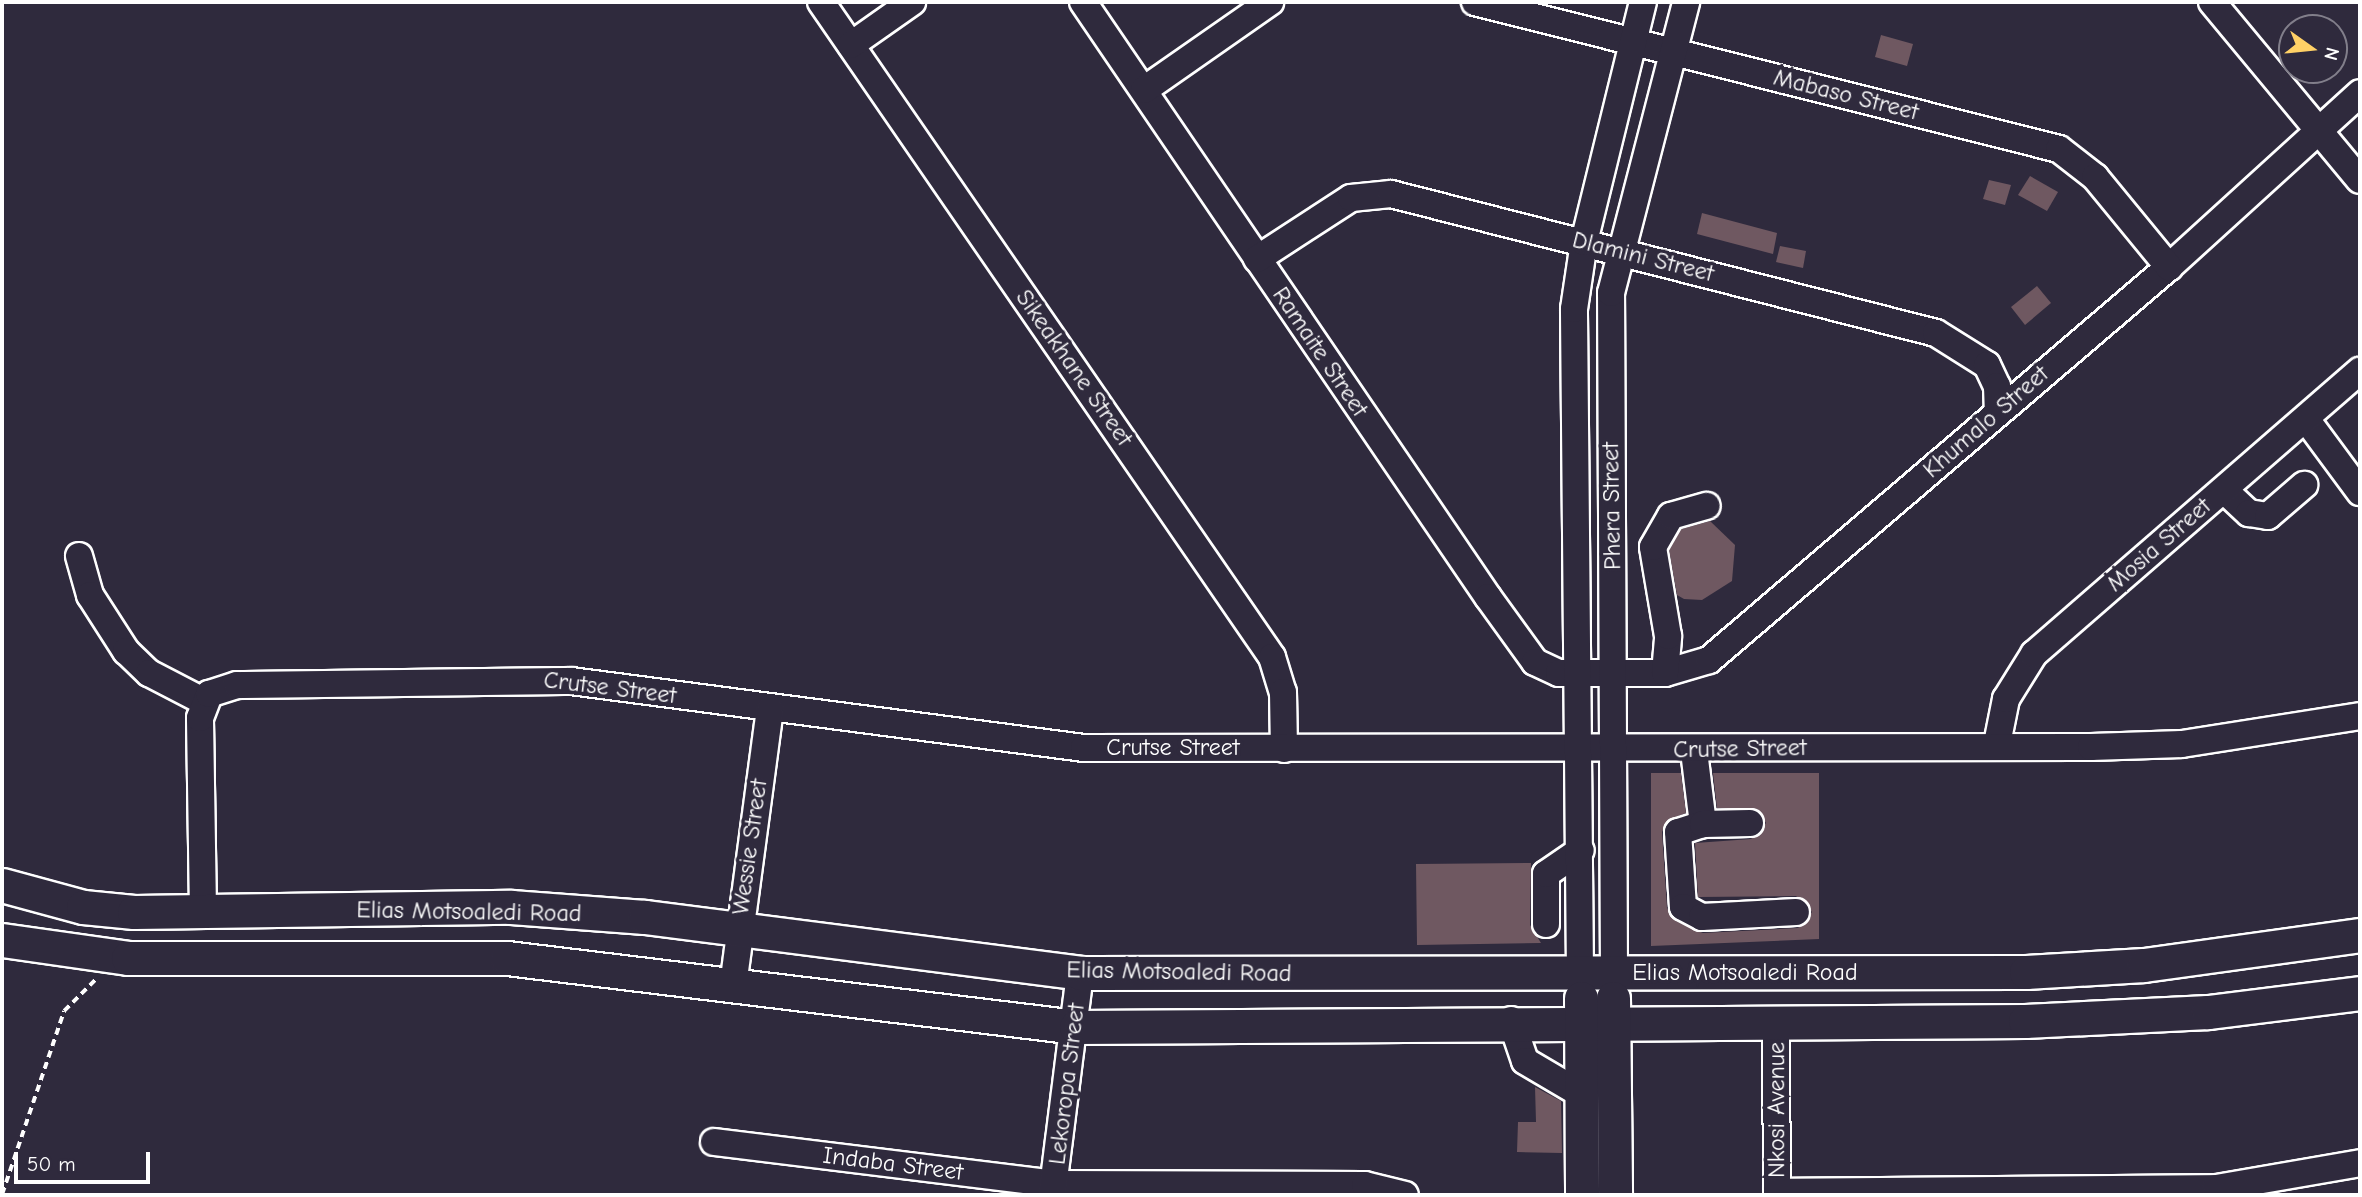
<!DOCTYPE html>
<style>
body{margin:0}
#map{position:relative;width:2362px;height:1197px;overflow:hidden;background:#2f2a3d;font-family:"Comic Neue",sans-serif}
div>[style]{position:absolute}
.building>*{inset:0;background:#6f5861}
.path>*{height:3.5px;margin-top:-1.75px;transform-origin:0;background:repeating-linear-gradient(90deg,#fff 0 7px,transparent 0 12px)}
.roads{filter:drop-shadow(2px 0 #fff) drop-shadow(-2px 0 #fff) drop-shadow(0 2px #fff) drop-shadow(0 -2px #fff)}
.minor>*{height:26px;margin:-13px;padding:0 13px;transform-origin:13px;border-radius:13px;background:#2f2a3d}
.major>*{height:33px;margin:-16.5px;padding:0 16.5px;transform-origin:16.5px;border-radius:16.5px;background:#2f2a3d}
span{translate:-50% -50%;white-space:nowrap;text-align:center;line-height:1.15;-webkit-text-stroke:7px #2f2a3d;paint-order:stroke}
.street-label{font-size:24px;color:#fff}
.frame{position:absolute;inset:0;border:4px solid #fff;pointer-events:none}
.north{position:absolute;left:2278px;top:14px;width:70px;height:70px;box-sizing:border-box;background:#2f2a3d;border:2px solid #827f8b;border-radius:50%;rotate:105deg;font-size:19px;font-weight:700;line-height:28px;text-align:center;color:#fff}
.north::after{content:'';display:block;margin:auto;width:24px;height:32px;background:#ffd166;clip-path:polygon(50% 0,100% 100%,50% 72%,0 100%)}
.scale{position:absolute;left:14px;top:1152px;width:136px;height:32px;box-sizing:border-box;border:4px solid #fff;border-top:0;padding-left:9px;font-size:21px;line-height:24px;white-space:nowrap;color:#fff;-webkit-text-stroke:5px #2f2a3d;paint-order:stroke}
</style>
<div id="map">
<div class="building">
<i style="clip-path:polygon(1881px 35px,1913px 44px,1907px 66px,1875px 57px)"></i>
<i style="clip-path:polygon(2030px 176px,2058px 192px,2047px 211px,2018px 195px)"></i>
<i style="clip-path:polygon(1989px 180px,2011px 185px,2005px 205px,1983px 199px)"></i>
<i style="clip-path:polygon(1702px 213px,1777px 233px,1773px 254px,1697px 234px)"></i>
<i style="clip-path:polygon(1780px 246px,1806px 251px,1803px 268px,1776px 262px)"></i>
<i style="clip-path:polygon(2037px 286px,2051px 303px,2025px 325px,2011px 307px)"></i>
<i style="clip-path:polygon(1710px 521px,1735px 545px,1732px 581px,1702px 600px,1684px 599px,1677px 595px,1669px 550px,1681px 529px)"></i>
<i style="clip-path:polygon(1651px 773px,1681px 773px,1686px 813px,1668px 820px,1662px 832px,1667px 908px,1676px 921px,1703px 933px,1798px 928px,1812px 912px,1796px 896px,1698px 897px,1695px 843px,1751px 839px,1766px 823px,1757px 809px,1717px 808px,1713px 773px,1819px 773px,1819px 939px,1651px 946px)"></i>
<i style="clip-path:polygon(1531px 863px,1530px 925px,1541px 943px,1417px 945px,1416px 864px)"></i>
<i style="clip-path:polygon(1535px 1087px,1561px 1101px,1562px 1153px,1517px 1152px,1518px 1122px,1536px 1122px)"></i>
</div>
<div class="path">
<i style="left:2px;top:1194px;width:193px;rotate:-71.3deg"></i>
<i style="left:64px;top:1011px;width:44px;rotate:-45deg"></i>
</div>
<div class="roads">
<div class="minor">
<i style="left:821px;top:2px;width:795px;rotate:55.45deg"></i>
<i style="left:1272px;top:657px;width:37px;rotate:73deg"></i>
<i style="left:1283px;top:692px;width:57px;rotate:89deg"></i>
<i style="left:1083px;top:2px;width:720px;rotate:55.76deg"></i>
<i style="left:1488px;top:597px;width:80px;rotate:54.1deg"></i>
<i style="left:1535px;top:662px;width:26px;rotate:25deg"></i>
<i style="left:1559px;top:673px;width:106px"></i>
<i style="left:1665px;top:673px;width:46px;rotate:-16.5deg"></i>
<i style="left:1709px;top:660px;width:605px;rotate:-40.51deg"></i>
<i style="left:2169px;top:267px;width:258px;rotate:-42.3deg"></i>
<i style="left:1475px;top:2px;width:602px;rotate:14.13deg"></i>
<i style="left:2059px;top:149px;width:46px;rotate:37.9deg"></i>
<i style="left:2095px;top:177px;width:117px;rotate:50.6deg"></i>
<i style="left:2212px;top:2px;width:231px;rotate:50.3deg"></i>
<i style="left:851px;top:45px;width:75px;rotate:-35.2deg"></i>
<i style="left:1144px;top:90px;width:154px;rotate:-34.9deg"></i>
<i style="left:1257px;top:259px;width:112px;rotate:-33deg"></i>
<i style="left:1351px;top:198px;width:40px;rotate:-5.7deg"></i>
<i style="left:1391px;top:194px;width:562px;rotate:14.31deg"></i>
<i style="left:1936px;top:333px;width:60px;rotate:32.1deg"></i>
<i style="left:1987px;top:365px;width:23px;rotate:65deg"></i>
<i style="left:1997px;top:386px;width:26px;rotate:88deg"></i>
<i style="left:2306px;top:419px;width:91px;rotate:53.5deg"></i>
<i style="left:2224px;top:490px;width:34px;rotate:43deg"></i>
<i style="left:2249px;top:513px;width:19px;rotate:9deg"></i>
<i style="left:2268px;top:516px;width:48px;rotate:-40.7deg"></i>
<i style="left:79px;top:556px;width:41px;rotate:74.2deg"></i>
<i style="left:90px;top:595px;width:67px;rotate:57.3deg"></i>
<i style="left:126px;top:651px;width:32px;rotate:44deg"></i>
<i style="left:149px;top:673px;width:63px;rotate:27.4deg"></i>
<i style="left:1665px;top:673px;width:37px;rotate:-85deg"></i>
<i style="left:1668px;top:636px;width:90px;rotate:-99.6deg"></i>
<i style="left:1653px;top:547px;width:36px;rotate:-60deg"></i>
<i style="left:1671px;top:516px;width:37px;rotate:-16deg"></i>
<i style="left:1997px;top:744px;width:46px;rotate:-78.7deg"></i>
<i style="left:2006px;top:699px;width:53px;rotate:-58.1deg"></i>
<i style="left:2034px;top:654px;width:432px;rotate:-41deg"></i>
<i style="left:1694px;top:751px;width:74px;rotate:83deg"></i>
<i style="left:1703px;top:824px;width:26px;rotate:162deg"></i>
<i style="left:1678px;top:832px;width:75px;rotate:86.2deg"></i>
<i style="left:1683px;top:907px;width:21px;rotate:28deg"></i>
<i style="left:1702px;top:917px;width:94px;rotate:-3deg"></i>
<i style="left:1703px;top:824px;width:47px;rotate:-1.2deg"></i>
<i style="left:203px;top:911px;width:193px;rotate:-90.9deg"></i>
<i style="left:200px;top:718px;width:26px;rotate:-69deg"></i>
<i style="left:209px;top:694px;width:29px;rotate:-18deg"></i>
<i style="left:237px;top:685px;width:334px;rotate:-0.7deg"></i>
<i style="left:571px;top:681px;width:517px;rotate:7.44deg"></i>
<i style="left:1084px;top:748px;width:1007px;rotate:-0.06deg"></i>
<i style="left:2091px;top:747px;width:91px;rotate:-1.9deg"></i>
<i style="left:2182px;top:744px;width:180px;rotate:-8.9deg"></i>
<i style="left:1546px;top:924px;width:50px;rotate:-90deg"></i>
<i style="left:1546px;top:874px;width:42px;rotate:-34.4deg"></i>
<i style="left:1580px;top:974px;width:665px;rotate:-90.52deg"></i>
<i style="left:1574px;top:309px;width:68px;rotate:-81.5deg"></i>
<i style="left:1584px;top:242px;width:247px;rotate:-76.2deg"></i>
<i style="left:1614px;top:974px;width:681px;rotate:-90.25deg"></i>
<i style="left:1611px;top:293px;width:301px;rotate:-75.5deg"></i>
<i style="left:733px;top:986px;width:279px;rotate:-82.4deg"></i>
<i style="left:1511px;top:1020px;width:43px;rotate:71.1deg"></i>
<i style="left:1525px;top:1061px;width:65px;rotate:30.5deg"></i>
<i style="left:1776px;top:1024px;width:171px;rotate:89.7deg"></i>
<i style="left:714px;top:1142px;width:343px;rotate:7deg"></i>
<i style="left:1054px;top:1184px;width:311px;rotate:0.2deg"></i>
<i style="left:1365px;top:1185px;width:41px;rotate:14deg"></i>
<i style="left:1777px;top:1192px;width:439px;rotate:-0.5deg"></i>
<i style="left:2216px;top:1188px;width:146px;rotate:-9.8deg"></i>
<i style="left:1052px;top:1195px;width:224px;rotate:-82.8deg"></i>
</div>
<div class="major">
<i style="left:2px;top:885px;width:84px;rotate:15.2deg"></i>
<i style="left:83px;top:907px;width:51px;rotate:5.6deg"></i>
<i style="left:134px;top:912px;width:377px;rotate:-0.8deg"></i>
<i style="left:511px;top:907px;width:134px;rotate:4.3deg"></i>
<i style="left:645px;top:917px;width:439px;rotate:7.3deg"></i>
<i style="left:1080px;top:973px;width:946px;rotate:-0.06deg"></i>
<i style="left:2026px;top:972px;width:118px;rotate:-3.4deg"></i>
<i style="left:2144px;top:965px;width:218px;rotate:-7.9deg"></i>
<i style="left:2px;top:940px;width:127px;rotate:8.1deg"></i>
<i style="left:128px;top:958px;width:379px"></i>
<i style="left:507px;top:958px;width:573px;rotate:6.91deg"></i>
<i style="left:1076px;top:1027px;width:949px;rotate:-0.36deg"></i>
<i style="left:2025px;top:1021px;width:183px;rotate:-2.8deg"></i>
<i style="left:2208px;top:1012px;width:153px;rotate:-7.1deg"></i>
<i style="left:1581px;top:998px;width:197px;rotate:89.7deg"></i>
<i style="left:1613px;top:998px;width:197px;rotate:89.4deg"></i>
</div>
</div>
<div class="street-label">
<span style="left:1846px;top:95px;rotate:14deg">Mabaso Street</span>
<span style="left:1643px;top:257px;rotate:14deg">Dlamini Street</span>
<span style="left:1320px;top:352px;rotate:56deg">Ramaite Street</span>
<span style="left:1074px;top:368px;rotate:55deg">Sikeakhane Street</span>
<span style="left:1986px;top:422px;rotate:-41deg">Khumalo Street</span>
<span style="left:1612px;top:506px;rotate:-91deg">Phera Street</span>
<span style="left:2159px;top:545px;rotate:-41deg">Mosia Street</span>
<span style="left:610px;top:688px;rotate:7deg">Crutse Street</span>
<span style="left:1173px;top:748px">Crutse Street</span>
<span style="left:1740px;top:749px;rotate:-1deg">Crutse Street</span>
<span style="left:750px;top:847px;rotate:-82deg">Wessie Street</span>
<span style="left:469px;top:912px;rotate:1deg">Elias Motsoaledi Road</span>
<span style="left:1179px;top:972px;rotate:1deg">Elias Motsoaledi Road</span>
<span style="left:1745px;top:973px">Elias Motsoaledi Road</span>
<span style="left:1067px;top:1084px;rotate:-83deg">Lekoropa Street</span>
<span style="left:1777px;top:1110px;rotate:-90deg">Nkosi Avenue</span>
<span style="left:893px;top:1164px;rotate:7deg">Indaba Street</span>
</div>
<div class="frame"></div>
<div class="north">N</div>
<div class="scale">50 m</div>
</div>
